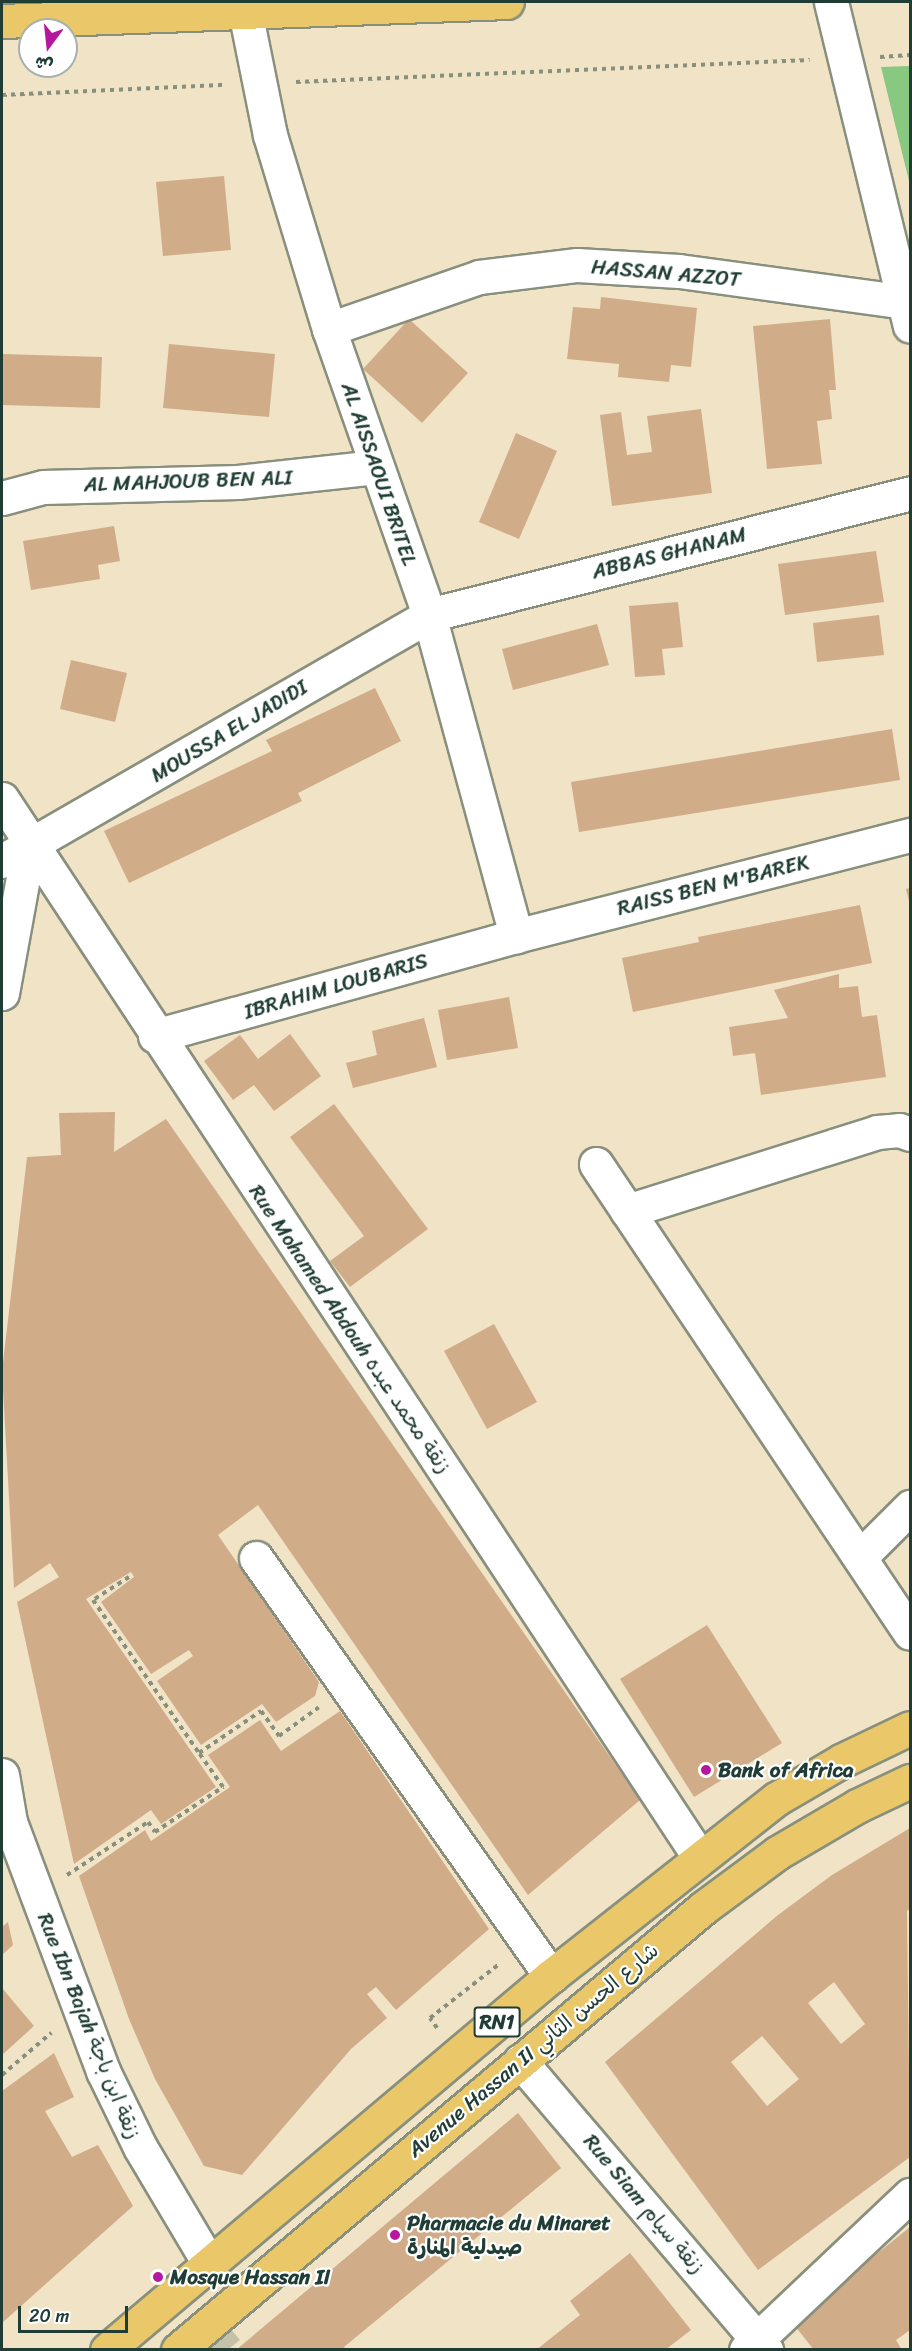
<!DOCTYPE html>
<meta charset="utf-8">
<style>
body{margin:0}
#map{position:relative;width:912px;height:2351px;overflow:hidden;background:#f0e3c6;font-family:Sriracha,"Playpen Sans Arabic",sans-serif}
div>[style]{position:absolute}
.green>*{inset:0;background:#89c880}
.building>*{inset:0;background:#d1ac89}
.street-tunnel>*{height:33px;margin-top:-16.5px;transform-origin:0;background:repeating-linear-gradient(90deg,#c6c2a9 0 33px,transparent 0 49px)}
.path>*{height:4px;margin-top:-2px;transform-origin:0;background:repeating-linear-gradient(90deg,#88907d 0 4.5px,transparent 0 9px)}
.roads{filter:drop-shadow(2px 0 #88907d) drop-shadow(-2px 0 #88907d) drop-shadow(0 2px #88907d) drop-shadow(0 -2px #88907d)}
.street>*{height:33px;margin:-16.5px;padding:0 16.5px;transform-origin:16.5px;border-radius:16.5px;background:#fff}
.primary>*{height:33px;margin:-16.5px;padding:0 16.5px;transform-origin:16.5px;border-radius:16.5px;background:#eac769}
.dots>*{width:16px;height:16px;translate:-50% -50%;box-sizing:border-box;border:3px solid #fff;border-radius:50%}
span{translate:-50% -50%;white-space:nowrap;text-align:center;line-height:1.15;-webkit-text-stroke:4.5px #fff;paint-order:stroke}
.shield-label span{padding:2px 4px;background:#fff;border:2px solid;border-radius:4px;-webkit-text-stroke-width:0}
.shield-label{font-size:20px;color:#1f3d34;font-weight:700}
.street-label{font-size:21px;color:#1f3d34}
.poi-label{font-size:21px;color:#1f3d34;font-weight:700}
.left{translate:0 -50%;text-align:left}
.frame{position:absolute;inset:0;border:3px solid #1f3d34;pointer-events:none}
.north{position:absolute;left:18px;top:18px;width:60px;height:60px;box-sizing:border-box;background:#fff;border:2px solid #a5b1ae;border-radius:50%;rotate:195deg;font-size:16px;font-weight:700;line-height:24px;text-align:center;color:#1f3d34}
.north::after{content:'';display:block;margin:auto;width:21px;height:27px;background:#b5179e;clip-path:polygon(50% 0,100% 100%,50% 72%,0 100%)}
.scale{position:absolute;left:18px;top:2306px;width:110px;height:27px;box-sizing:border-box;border:3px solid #1f3d34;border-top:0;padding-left:8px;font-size:18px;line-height:21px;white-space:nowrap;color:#1f3d34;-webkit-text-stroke:4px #fff;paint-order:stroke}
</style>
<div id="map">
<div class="green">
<i style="clip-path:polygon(910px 66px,910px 185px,881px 67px)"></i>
</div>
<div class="building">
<i style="clip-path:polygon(224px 176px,231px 250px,163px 256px,156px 182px)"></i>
<i style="clip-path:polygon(601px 297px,697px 308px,691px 367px,671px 365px,669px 382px,618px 377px,619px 364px,567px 359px,573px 307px,600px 309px)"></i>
<i style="clip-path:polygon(409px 319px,468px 373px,422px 423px,363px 369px)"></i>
<i style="clip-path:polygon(830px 319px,836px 390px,829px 390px,832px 419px,817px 421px,822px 464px,767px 469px,753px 326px)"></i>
<i style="clip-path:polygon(169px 344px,275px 354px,269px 417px,163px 408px)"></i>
<i style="clip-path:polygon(2px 354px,102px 357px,100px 408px,2px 405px)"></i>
<i style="clip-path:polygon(701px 409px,712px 493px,612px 506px,600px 415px,621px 412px,627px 455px,652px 452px,647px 416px)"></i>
<i style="clip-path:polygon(516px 433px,557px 451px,519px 539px,479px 522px)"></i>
<i style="clip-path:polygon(114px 526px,120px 561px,98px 565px,100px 579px,31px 590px,23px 541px)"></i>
<i style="clip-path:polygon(876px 551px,884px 602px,785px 615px,778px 564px)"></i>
<i style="clip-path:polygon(678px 602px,683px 647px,662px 649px,665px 675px,635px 677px,629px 606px)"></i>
<i style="clip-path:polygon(879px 615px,884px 655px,817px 662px,813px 623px)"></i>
<i style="clip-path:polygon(597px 624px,609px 665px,513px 690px,502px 649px)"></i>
<i style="clip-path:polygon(71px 660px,127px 673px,115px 722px,60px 709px)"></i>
<i style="clip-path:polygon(375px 688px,401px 741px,298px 793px,302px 801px,129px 883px,104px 831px,272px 751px,266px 740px)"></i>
<i style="clip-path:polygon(892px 729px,900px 780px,579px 832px,571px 782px)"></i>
<i style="clip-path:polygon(910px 888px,910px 905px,906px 889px)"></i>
<i style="clip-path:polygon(860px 905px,872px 963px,633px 1012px,622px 958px,699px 942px,698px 937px)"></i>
<i style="clip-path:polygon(839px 974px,839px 988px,858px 986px,862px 1017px,877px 1015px,886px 1077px,761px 1095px,755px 1053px,733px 1056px,729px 1027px,788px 1018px,774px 990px)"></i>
<i style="clip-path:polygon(509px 997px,518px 1048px,447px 1060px,438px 1010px)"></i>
<i style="clip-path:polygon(424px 1018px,437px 1067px,353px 1088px,346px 1063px,377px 1055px,372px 1031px)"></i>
<i style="clip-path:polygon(290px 1034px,321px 1076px,274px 1111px,254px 1085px,233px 1100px,204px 1061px,240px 1035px,258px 1059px)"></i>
<i style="clip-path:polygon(334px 1104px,428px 1229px,350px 1287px,330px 1261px,364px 1236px,290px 1137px)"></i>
<i style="clip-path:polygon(115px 1112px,114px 1152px,166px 1119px,640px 1800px,528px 1895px,258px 1505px,218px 1535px,319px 1682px,315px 1696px,276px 1722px,262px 1704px,201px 1745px,157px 1681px,193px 1656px,189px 1650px,151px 1674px,101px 1602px,134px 1577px,131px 1572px,86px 1599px,216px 1787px,161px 1824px,151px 1810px,74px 1864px,17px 1602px,59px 1577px,50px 1563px,14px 1588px,2px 1371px,27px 1157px,61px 1155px,59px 1113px)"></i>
<i style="clip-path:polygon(494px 1324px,537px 1402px,487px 1429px,444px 1351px)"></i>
<i style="clip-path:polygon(707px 1625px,782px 1743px,694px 1797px,620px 1679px)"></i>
<i style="clip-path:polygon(340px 1711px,489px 1929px,396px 2010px,376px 1987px,367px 1994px,387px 2018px,351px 2049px,242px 2175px,204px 2166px,155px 2079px,129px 2019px,79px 1876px,145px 1830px,151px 1841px,230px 1787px,208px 1755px,260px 1720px,281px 1751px)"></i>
<i style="clip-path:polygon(evenodd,910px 1828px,910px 1909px,907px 1911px,910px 2157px,758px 2270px,605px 2062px,778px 1915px,832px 1875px,910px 1828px,834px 1982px,865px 2024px,841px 2044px,808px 2003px,834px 1982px,910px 1828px,762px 2036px,799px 2079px,767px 2106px,731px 2062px,762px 2036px)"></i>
<i style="clip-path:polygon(8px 1922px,13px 1945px,2px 1955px,2px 1927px)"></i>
<i style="clip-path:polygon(2px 1988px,34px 2026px,2px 2055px)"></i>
<i style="clip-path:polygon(54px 2053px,74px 2097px,45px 2111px,72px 2157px,98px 2145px,133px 2206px,2px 2323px,2px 2091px)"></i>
<i style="clip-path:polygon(518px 2113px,561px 2168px,344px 2347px,346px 2350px,236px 2350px)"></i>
<i style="clip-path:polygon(910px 2227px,910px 2330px,896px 2340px,902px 2350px,814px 2350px,795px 2326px,806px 2311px)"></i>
<i style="clip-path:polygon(630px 2253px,691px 2330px,665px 2350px,536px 2350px,580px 2315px,570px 2301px)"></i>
</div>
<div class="street-tunnel">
<i style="left:207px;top:2325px;width:32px;rotate:51deg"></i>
</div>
<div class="path">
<i style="left:880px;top:57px;width:30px;rotate:-4deg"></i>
<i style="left:296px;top:82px;width:514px;rotate:-2.45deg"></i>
<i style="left:2px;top:95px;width:224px;rotate:-2.6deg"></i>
<i style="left:129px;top:1577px;width:43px;rotate:147.4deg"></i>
<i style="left:93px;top:1600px;width:186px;rotate:55.3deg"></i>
<i style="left:67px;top:1875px;width:97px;rotate:-33.2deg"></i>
<i style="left:148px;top:1822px;width:12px;rotate:55deg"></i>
<i style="left:155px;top:1832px;width:82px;rotate:-33.5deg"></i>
<i style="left:223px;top:1787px;width:42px;rotate:-125.2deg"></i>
<i style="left:199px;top:1753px;width:75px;rotate:-34.1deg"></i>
<i style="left:261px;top:1711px;width:31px;rotate:54deg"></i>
<i style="left:279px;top:1736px;width:49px;rotate:-35.9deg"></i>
<i style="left:437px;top:2028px;width:12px;rotate:-125deg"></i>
<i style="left:430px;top:2018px;width:88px;rotate:-38deg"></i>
<i style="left:2px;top:2075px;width:65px;rotate:-40.6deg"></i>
</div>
<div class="roads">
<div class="street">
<i style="left:831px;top:2px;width:333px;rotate:76.3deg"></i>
<i style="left:245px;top:11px;width:126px;rotate:78.6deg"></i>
<i style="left:270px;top:135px;width:203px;rotate:73.1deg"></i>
<i style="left:329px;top:329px;width:303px;rotate:70.7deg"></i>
<i style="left:429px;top:615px;width:333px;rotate:74.8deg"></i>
<i style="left:329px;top:329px;width:159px;rotate:-19.1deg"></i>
<i style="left:479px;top:277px;width:99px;rotate:-7deg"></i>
<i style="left:577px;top:265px;width:102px;rotate:3.4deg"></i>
<i style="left:679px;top:271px;width:228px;rotate:7.8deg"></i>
<i style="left:2px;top:498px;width:42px;rotate:-15deg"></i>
<i style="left:43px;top:487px;width:195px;rotate:-1.5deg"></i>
<i style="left:238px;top:482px;width:139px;rotate:-6.2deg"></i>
<i style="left:2px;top:799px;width:1268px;rotate:56.61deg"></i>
<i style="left:2px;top:861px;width:493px;rotate:-29.9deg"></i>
<i style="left:429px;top:615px;width:496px;rotate:-14.2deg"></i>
<i style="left:2px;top:993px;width:150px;rotate:-79.7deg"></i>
<i style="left:155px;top:1036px;width:375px;rotate:-15.5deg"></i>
<i style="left:516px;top:936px;width:407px;rotate:-14.4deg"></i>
<i style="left:596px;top:1164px;width:564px;rotate:56.2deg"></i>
<i style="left:627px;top:1211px;width:262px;rotate:-17.5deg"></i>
<i style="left:877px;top:1132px;width:22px;rotate:-5deg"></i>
<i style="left:899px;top:1130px;width:12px;rotate:20deg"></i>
<i style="left:860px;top:1557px;width:71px;rotate:-45deg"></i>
<i style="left:256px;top:1558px;width:512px;rotate:54.79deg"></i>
<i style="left:2px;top:1775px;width:48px;rotate:80.3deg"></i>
<i style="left:10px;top:1822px;width:266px;rotate:69.5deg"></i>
<i style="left:103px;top:2071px;width:85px;rotate:64deg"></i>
<i style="left:140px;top:2147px;width:135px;rotate:59.3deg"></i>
<i style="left:520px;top:2061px;width:380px;rotate:49.6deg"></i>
<i style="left:746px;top:2350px;width:226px;rotate:-43.4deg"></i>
</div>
<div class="primary">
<i style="left:2px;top:21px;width:505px;rotate:-2.15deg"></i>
<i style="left:107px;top:2350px;width:581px;rotate:-40.11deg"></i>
<i style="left:551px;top:1976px;width:286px;rotate:-38.2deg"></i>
<i style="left:776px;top:1799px;width:75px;rotate:-30.3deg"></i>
<i style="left:841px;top:1761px;width:76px;rotate:-25.6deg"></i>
<i style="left:178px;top:2350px;width:686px;rotate:-40.09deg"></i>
<i style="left:703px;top:1908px;width:92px;rotate:-36.6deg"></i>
<i style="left:777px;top:1853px;width:93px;rotate:-30.4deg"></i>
<i style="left:857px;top:1806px;width:59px;rotate:-25.3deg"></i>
</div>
</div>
<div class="dots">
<i style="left:706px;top:1770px;background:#b5179e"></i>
<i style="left:395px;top:2235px;background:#b5179e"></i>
<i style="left:158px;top:2277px;background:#b5179e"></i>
</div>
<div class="shield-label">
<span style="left:497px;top:2022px">RN1</span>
</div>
<div class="street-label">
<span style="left:666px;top:273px;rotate:5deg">HASSAN AZZOT</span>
<span style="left:379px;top:474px;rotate:71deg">AL AISSAOUI BRITEL</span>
<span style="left:188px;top:481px;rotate:-2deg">AL MAHJOUB BEN ALI</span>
<span style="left:669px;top:553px;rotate:-14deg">ABBAS GHANAM</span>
<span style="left:229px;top:731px;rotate:-31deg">MOUSSA EL JADIDI</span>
<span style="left:713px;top:885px;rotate:-14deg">RAISS BEN M'BAREK</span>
<span style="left:336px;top:986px;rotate:-16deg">IBRAHIM LOUBARIS</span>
<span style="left:350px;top:1329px;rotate:56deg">Rue Mohamed Abdouh زنقة محمد عبده</span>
<span style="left:89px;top:2026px;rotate:68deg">Rue Ibn Bajah زنقة ابن باجة</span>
<span style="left:533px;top:2050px;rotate:-40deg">Avenue Hassan II شارع الحسن الثاني</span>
<span style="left:644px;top:2204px;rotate:50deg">Rue Siam زنقة سيام</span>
</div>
<div class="poi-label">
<span class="left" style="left:718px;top:1770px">Bank of Africa</span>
<span class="left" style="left:407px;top:2235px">Pharmacie du Minaret<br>صيدلية المنارة</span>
<span class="left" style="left:170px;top:2277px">Mosque Hassan II</span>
</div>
<div class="frame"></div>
<div class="north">ش</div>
<div class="scale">20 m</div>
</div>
